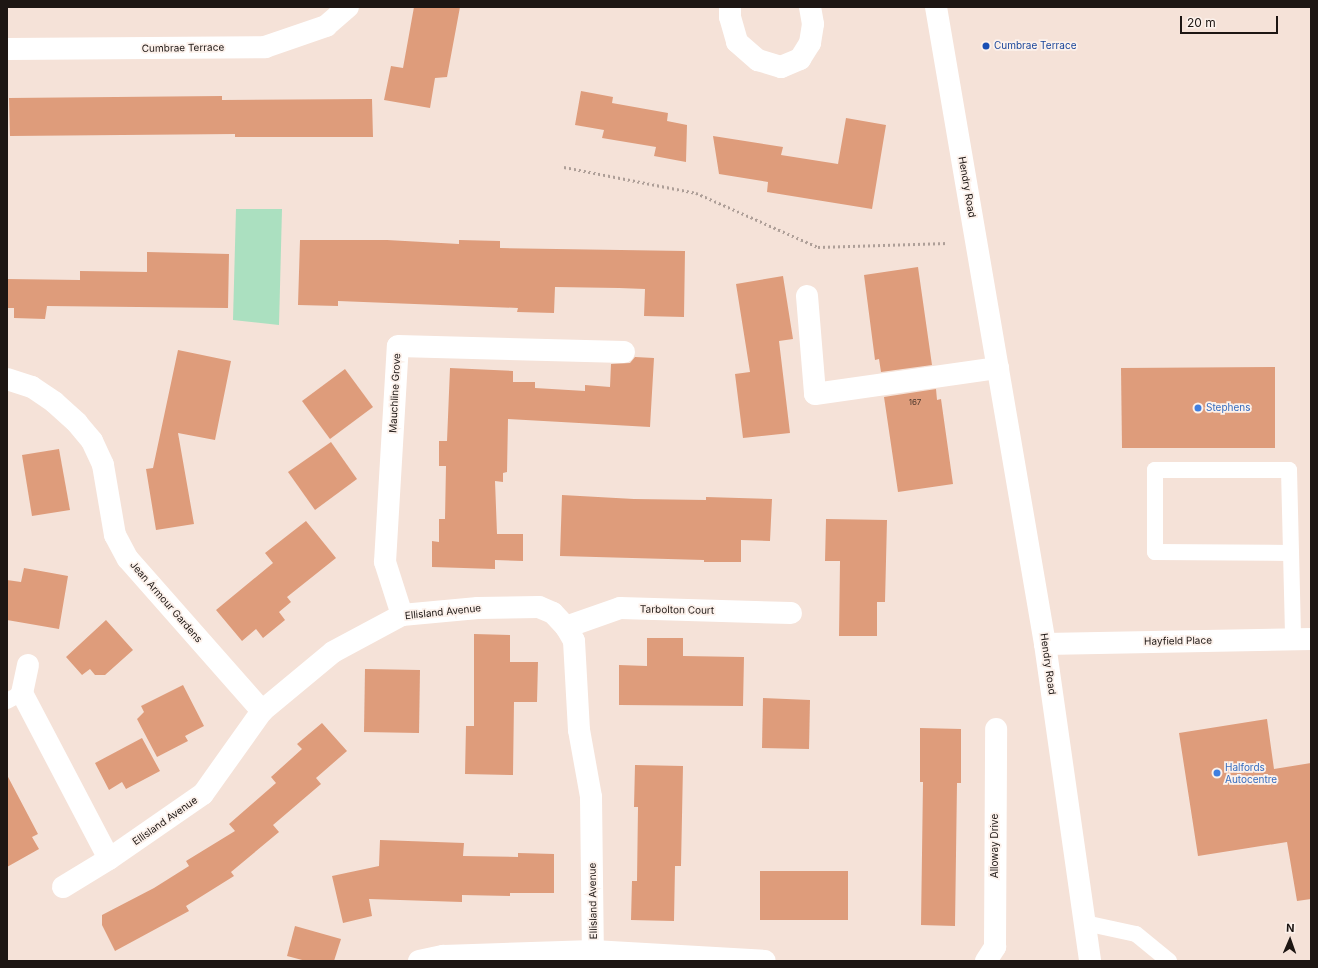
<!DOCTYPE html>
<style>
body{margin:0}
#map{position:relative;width:1318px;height:968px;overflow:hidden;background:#f5e2d8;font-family:Inter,sans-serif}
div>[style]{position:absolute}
.green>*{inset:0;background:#abe0c0}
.building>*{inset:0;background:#de9c7b}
.path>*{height:2.5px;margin-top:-1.25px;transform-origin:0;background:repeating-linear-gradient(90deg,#ae9f98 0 2px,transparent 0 5px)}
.service>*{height:16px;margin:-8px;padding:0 8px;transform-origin:8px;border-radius:8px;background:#fff}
.minor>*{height:22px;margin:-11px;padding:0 11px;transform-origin:11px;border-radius:11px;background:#fff}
.tertiary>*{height:22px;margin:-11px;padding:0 11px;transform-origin:11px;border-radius:11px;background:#fff}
.dots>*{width:11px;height:11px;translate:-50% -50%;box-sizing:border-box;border:2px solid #fcf1eb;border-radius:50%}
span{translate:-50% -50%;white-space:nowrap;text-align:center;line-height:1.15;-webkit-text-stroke:3.5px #fcf1eb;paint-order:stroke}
.number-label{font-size:8px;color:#4d382d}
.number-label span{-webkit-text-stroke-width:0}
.transit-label{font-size:10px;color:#164399}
.left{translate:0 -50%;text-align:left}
.street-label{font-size:10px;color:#1d1613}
.shop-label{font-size:10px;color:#366cbe}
.frame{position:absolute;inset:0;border:8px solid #1d1613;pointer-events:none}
.north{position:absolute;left:1270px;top:920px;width:40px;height:40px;-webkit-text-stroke:3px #fcf1eb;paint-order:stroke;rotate:2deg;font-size:11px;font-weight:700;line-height:16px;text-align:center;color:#1d1613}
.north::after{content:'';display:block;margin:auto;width:14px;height:18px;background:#1d1613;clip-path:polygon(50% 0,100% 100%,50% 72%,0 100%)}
.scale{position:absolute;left:1180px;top:16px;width:98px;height:18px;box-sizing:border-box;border:2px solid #1d1613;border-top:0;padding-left:5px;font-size:12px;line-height:14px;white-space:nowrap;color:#1d1613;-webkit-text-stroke:3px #fcf1eb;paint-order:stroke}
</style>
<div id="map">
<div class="green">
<i style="clip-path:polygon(236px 209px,282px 209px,279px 325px,233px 320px)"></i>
</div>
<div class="building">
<i style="clip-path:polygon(414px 7px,460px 7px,447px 77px,435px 78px,430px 108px,384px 100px,391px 66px,403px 68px)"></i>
<i style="clip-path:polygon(581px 91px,613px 97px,612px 103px,668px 113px,667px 121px,687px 125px,686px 162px,654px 156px,656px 147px,602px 138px,604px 130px,575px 125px)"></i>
<i style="clip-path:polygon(222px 96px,222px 100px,372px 99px,373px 137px,235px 137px,235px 134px,10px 136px,9px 98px)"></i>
<i style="clip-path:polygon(846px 118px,886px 125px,872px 209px,767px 192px,768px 182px,719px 174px,713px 136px,783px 147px,781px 155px,838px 164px)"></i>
<i style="clip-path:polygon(300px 240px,387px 240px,459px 244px,459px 240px,500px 241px,500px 248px,685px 251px,684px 317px,644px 316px,645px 289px,619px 288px,555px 287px,554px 313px,517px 312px,518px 308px,338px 301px,338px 306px,298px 305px)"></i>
<i style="clip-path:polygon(147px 252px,229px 254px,228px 308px,47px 306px,45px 319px,14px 318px,14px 308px,7px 308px,7px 279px,80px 280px,80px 271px,147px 272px)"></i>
<i style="clip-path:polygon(918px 267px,932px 365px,881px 372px,879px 359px,875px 360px,864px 275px)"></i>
<i style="clip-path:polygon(783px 276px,793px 339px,779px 341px,790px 433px,743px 438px,735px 374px,750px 372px,736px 284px)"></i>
<i style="clip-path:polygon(178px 350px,231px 361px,215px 440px,178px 433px,194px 524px,156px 530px,146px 469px,153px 468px)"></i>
<i style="clip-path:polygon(635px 357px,654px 358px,650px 427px,508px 419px,507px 472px,503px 473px,503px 482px,495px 481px,497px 534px,523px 534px,523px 561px,495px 560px,495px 569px,432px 567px,432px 541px,439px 542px,439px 519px,445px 519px,446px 466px,439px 466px,439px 441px,447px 441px,450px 368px,513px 371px,513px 382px,535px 382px,535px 388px,585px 391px,585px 385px,610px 387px,611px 364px,630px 363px)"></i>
<i style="clip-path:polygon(1275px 367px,1275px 448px,1122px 448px,1121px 368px)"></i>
<i style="clip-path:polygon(345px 369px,373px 407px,330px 439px,302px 401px)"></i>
<i style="clip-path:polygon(936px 389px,937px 400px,941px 399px,953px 484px,898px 492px,884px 397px)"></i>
<i style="clip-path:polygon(331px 442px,357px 479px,315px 510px,288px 472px)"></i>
<i style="clip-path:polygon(59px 449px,70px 510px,32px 516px,22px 455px)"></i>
<i style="clip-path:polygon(562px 495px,634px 499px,706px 500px,706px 497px,772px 499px,770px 541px,741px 540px,741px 562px,704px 562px,704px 560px,560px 556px)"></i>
<i style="clip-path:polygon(826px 519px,887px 520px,885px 602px,877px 602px,877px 636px,839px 636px,840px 561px,825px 561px)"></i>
<i style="clip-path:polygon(306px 521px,336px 558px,287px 597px,291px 602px,279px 612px,285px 620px,263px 638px,256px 629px,242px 641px,216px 610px,273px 563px,265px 553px)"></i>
<i style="clip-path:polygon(24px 568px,68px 576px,59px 629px,7px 620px,7px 580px,21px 582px)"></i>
<i style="clip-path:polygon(106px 620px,133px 650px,105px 675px,95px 675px,90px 669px,82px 675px,66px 657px)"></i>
<i style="clip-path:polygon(474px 634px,510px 635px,510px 662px,538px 662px,537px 702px,514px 702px,513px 775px,465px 774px,466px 726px,474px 726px)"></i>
<i style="clip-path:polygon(647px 638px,683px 638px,683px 656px,744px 657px,743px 706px,619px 705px,619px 665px,647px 666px)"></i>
<i style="clip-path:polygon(365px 669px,420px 670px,419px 733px,364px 732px)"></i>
<i style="clip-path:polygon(183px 685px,204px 726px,185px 736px,188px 741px,157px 757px,137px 719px,144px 712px,141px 706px)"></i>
<i style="clip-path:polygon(763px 698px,810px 700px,809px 749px,762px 748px)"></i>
<i style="clip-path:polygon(1267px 719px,1274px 769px,1311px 763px,1311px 899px,1297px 901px,1287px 842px,1198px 856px,1179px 733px)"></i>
<i style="clip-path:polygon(322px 723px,347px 751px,316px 778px,321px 784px,273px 825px,279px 832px,231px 872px,234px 876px,186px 906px,189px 911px,115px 951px,102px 925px,102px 915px,154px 888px,189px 866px,186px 861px,235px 831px,229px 824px,276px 783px,271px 777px,302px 749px,297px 744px)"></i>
<i style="clip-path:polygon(920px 728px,961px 729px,961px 783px,957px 783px,955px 926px,921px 925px,923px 782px,920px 782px)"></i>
<i style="clip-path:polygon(142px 738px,160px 771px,126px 789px,122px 782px,109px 790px,95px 763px)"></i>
<i style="clip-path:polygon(635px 765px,683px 766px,681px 866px,675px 866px,674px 921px,631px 920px,632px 881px,637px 881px,638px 807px,634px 807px)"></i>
<i style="clip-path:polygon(7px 775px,38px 834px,32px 837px,39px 849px,7px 867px)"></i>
<i style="clip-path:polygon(380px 840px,464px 843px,463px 856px,518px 857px,518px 853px,554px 854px,554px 893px,510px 893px,510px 896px,462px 895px,462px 902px,369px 899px,372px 916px,343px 923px,332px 876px,379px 866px)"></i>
<i style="clip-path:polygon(760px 871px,848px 871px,848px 920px,760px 920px)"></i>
<i style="clip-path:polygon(295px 926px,341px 939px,334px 961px,306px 961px,287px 956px)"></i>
</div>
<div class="path">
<i style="left:564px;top:167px;width:135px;rotate:11.1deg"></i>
<i style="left:696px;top:193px;width:133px;rotate:23.9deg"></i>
<i style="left:818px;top:247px;width:130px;rotate:-1.8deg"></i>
</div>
<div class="service">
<i style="left:1291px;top:553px;width:136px;rotate:-179.6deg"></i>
<i style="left:1155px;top:552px;width:82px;rotate:-90deg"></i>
<i style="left:1155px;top:470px;width:134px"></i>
<i style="left:1289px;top:470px;width:169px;rotate:88.6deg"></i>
<i style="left:7px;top:701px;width:17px;rotate:-28deg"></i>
<i style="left:1085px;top:923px;width:52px;rotate:12.2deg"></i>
<i style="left:1136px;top:934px;width:43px;rotate:39.3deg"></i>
</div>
<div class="minor">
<i style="left:730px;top:7px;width:10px;rotate:90deg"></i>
<i style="left:730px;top:17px;width:26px;rotate:74deg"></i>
<i style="left:737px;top:42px;width:28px;rotate:41deg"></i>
<i style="left:758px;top:60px;width:24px;rotate:17deg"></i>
<i style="left:781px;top:67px;width:21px;rotate:-23deg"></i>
<i style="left:800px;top:59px;width:19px;rotate:-58deg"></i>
<i style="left:810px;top:43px;width:19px;rotate:-81deg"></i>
<i style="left:813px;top:24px;width:17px;rotate:-100deg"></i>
<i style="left:7px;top:49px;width:258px;rotate:-0.4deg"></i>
<i style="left:265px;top:47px;width:65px;rotate:-19deg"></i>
<i style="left:326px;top:26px;width:29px;rotate:-41deg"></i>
<i style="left:807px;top:296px;width:98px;rotate:85.3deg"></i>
<i style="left:815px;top:394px;width:185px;rotate:-8.1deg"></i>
<i style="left:7px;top:379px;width:26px;rotate:18deg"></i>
<i style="left:32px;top:387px;width:27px;rotate:34deg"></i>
<i style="left:54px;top:402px;width:31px;rotate:42deg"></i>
<i style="left:77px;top:423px;width:23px;rotate:50deg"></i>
<i style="left:92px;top:441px;width:26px;rotate:65deg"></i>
<i style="left:103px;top:465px;width:71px;rotate:80.3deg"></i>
<i style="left:115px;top:535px;width:27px;rotate:62deg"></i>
<i style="left:128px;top:559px;width:203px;rotate:48.6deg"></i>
<i style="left:402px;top:615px;width:56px;rotate:-107.8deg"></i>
<i style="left:385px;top:562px;width:216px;rotate:-86.6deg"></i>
<i style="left:398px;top:346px;width:226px;rotate:1.5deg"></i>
<i style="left:566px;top:627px;width:57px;rotate:-19.4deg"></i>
<i style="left:620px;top:608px;width:171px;rotate:1.7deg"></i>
<i style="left:1045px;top:644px;width:266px;rotate:-1.1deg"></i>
<i style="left:28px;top:665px;width:29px;rotate:102deg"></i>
<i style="left:22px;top:693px;width:187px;rotate:62.3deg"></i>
<i style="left:63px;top:887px;width:54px;rotate:-31.3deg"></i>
<i style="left:109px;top:859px;width:114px;rotate:-34.7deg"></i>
<i style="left:203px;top:794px;width:102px;rotate:-54.6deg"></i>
<i style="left:262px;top:711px;width:92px;rotate:-39.7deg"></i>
<i style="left:333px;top:652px;width:78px;rotate:-28.2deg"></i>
<i style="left:402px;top:615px;width:76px;rotate:-5.3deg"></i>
<i style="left:478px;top:608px;width:61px;rotate:-0.9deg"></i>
<i style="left:539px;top:607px;width:15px;rotate:23deg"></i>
<i style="left:553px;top:613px;width:19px;rotate:47deg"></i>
<i style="left:566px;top:627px;width:16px;rotate:60deg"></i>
<i style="left:574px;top:641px;width:89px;rotate:86.8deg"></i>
<i style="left:579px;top:730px;width:68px;rotate:79.8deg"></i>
<i style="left:591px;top:797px;width:154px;rotate:89.3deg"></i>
<i style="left:419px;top:961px;width:25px;rotate:-12deg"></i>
<i style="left:443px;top:956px;width:150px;rotate:-1.9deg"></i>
<i style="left:593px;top:951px;width:172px;rotate:3.3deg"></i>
<i style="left:986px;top:961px;width:17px;rotate:-57deg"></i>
<i style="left:995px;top:947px;width:218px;rotate:-89.7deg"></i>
</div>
<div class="tertiary">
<i style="left:936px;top:7px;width:646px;rotate:80.29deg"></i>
<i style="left:1045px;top:644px;width:320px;rotate:81.9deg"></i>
</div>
<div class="dots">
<i style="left:986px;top:46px;background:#1a4fb4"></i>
<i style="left:1198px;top:408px;background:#3f7fe0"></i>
<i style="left:1217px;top:773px;background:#3f7fe0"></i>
</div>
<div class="number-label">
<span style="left:915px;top:403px">167</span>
</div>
<div class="transit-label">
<span class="left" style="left:994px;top:46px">Cumbrae Terrace</span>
</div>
<div class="street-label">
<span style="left:183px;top:48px;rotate:-1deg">Cumbrae Terrace</span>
<span style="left:967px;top:187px;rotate:80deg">Hendry Road</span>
<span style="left:395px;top:393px;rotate:-87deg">Mauchline Grove</span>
<span style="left:166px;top:602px;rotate:49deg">Jean Armour Gardens</span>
<span style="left:677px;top:610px;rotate:1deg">Tarbolton Court</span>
<span style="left:443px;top:612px;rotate:-6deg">Ellisland Avenue</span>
<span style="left:1178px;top:641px;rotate:-1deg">Hayfield Place</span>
<span style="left:1048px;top:664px;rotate:82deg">Hendry Road</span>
<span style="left:165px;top:821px;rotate:-35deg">Ellisland Avenue</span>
<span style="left:995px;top:846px;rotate:-90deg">Alloway Drive</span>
<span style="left:593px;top:901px;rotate:-91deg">Ellisland Avenue</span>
</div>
<div class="shop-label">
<span class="left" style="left:1206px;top:408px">Stephens</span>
<span class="left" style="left:1225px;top:773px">Halfords<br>Autocentre</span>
</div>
<div class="frame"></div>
<div class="north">N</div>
<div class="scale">20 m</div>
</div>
